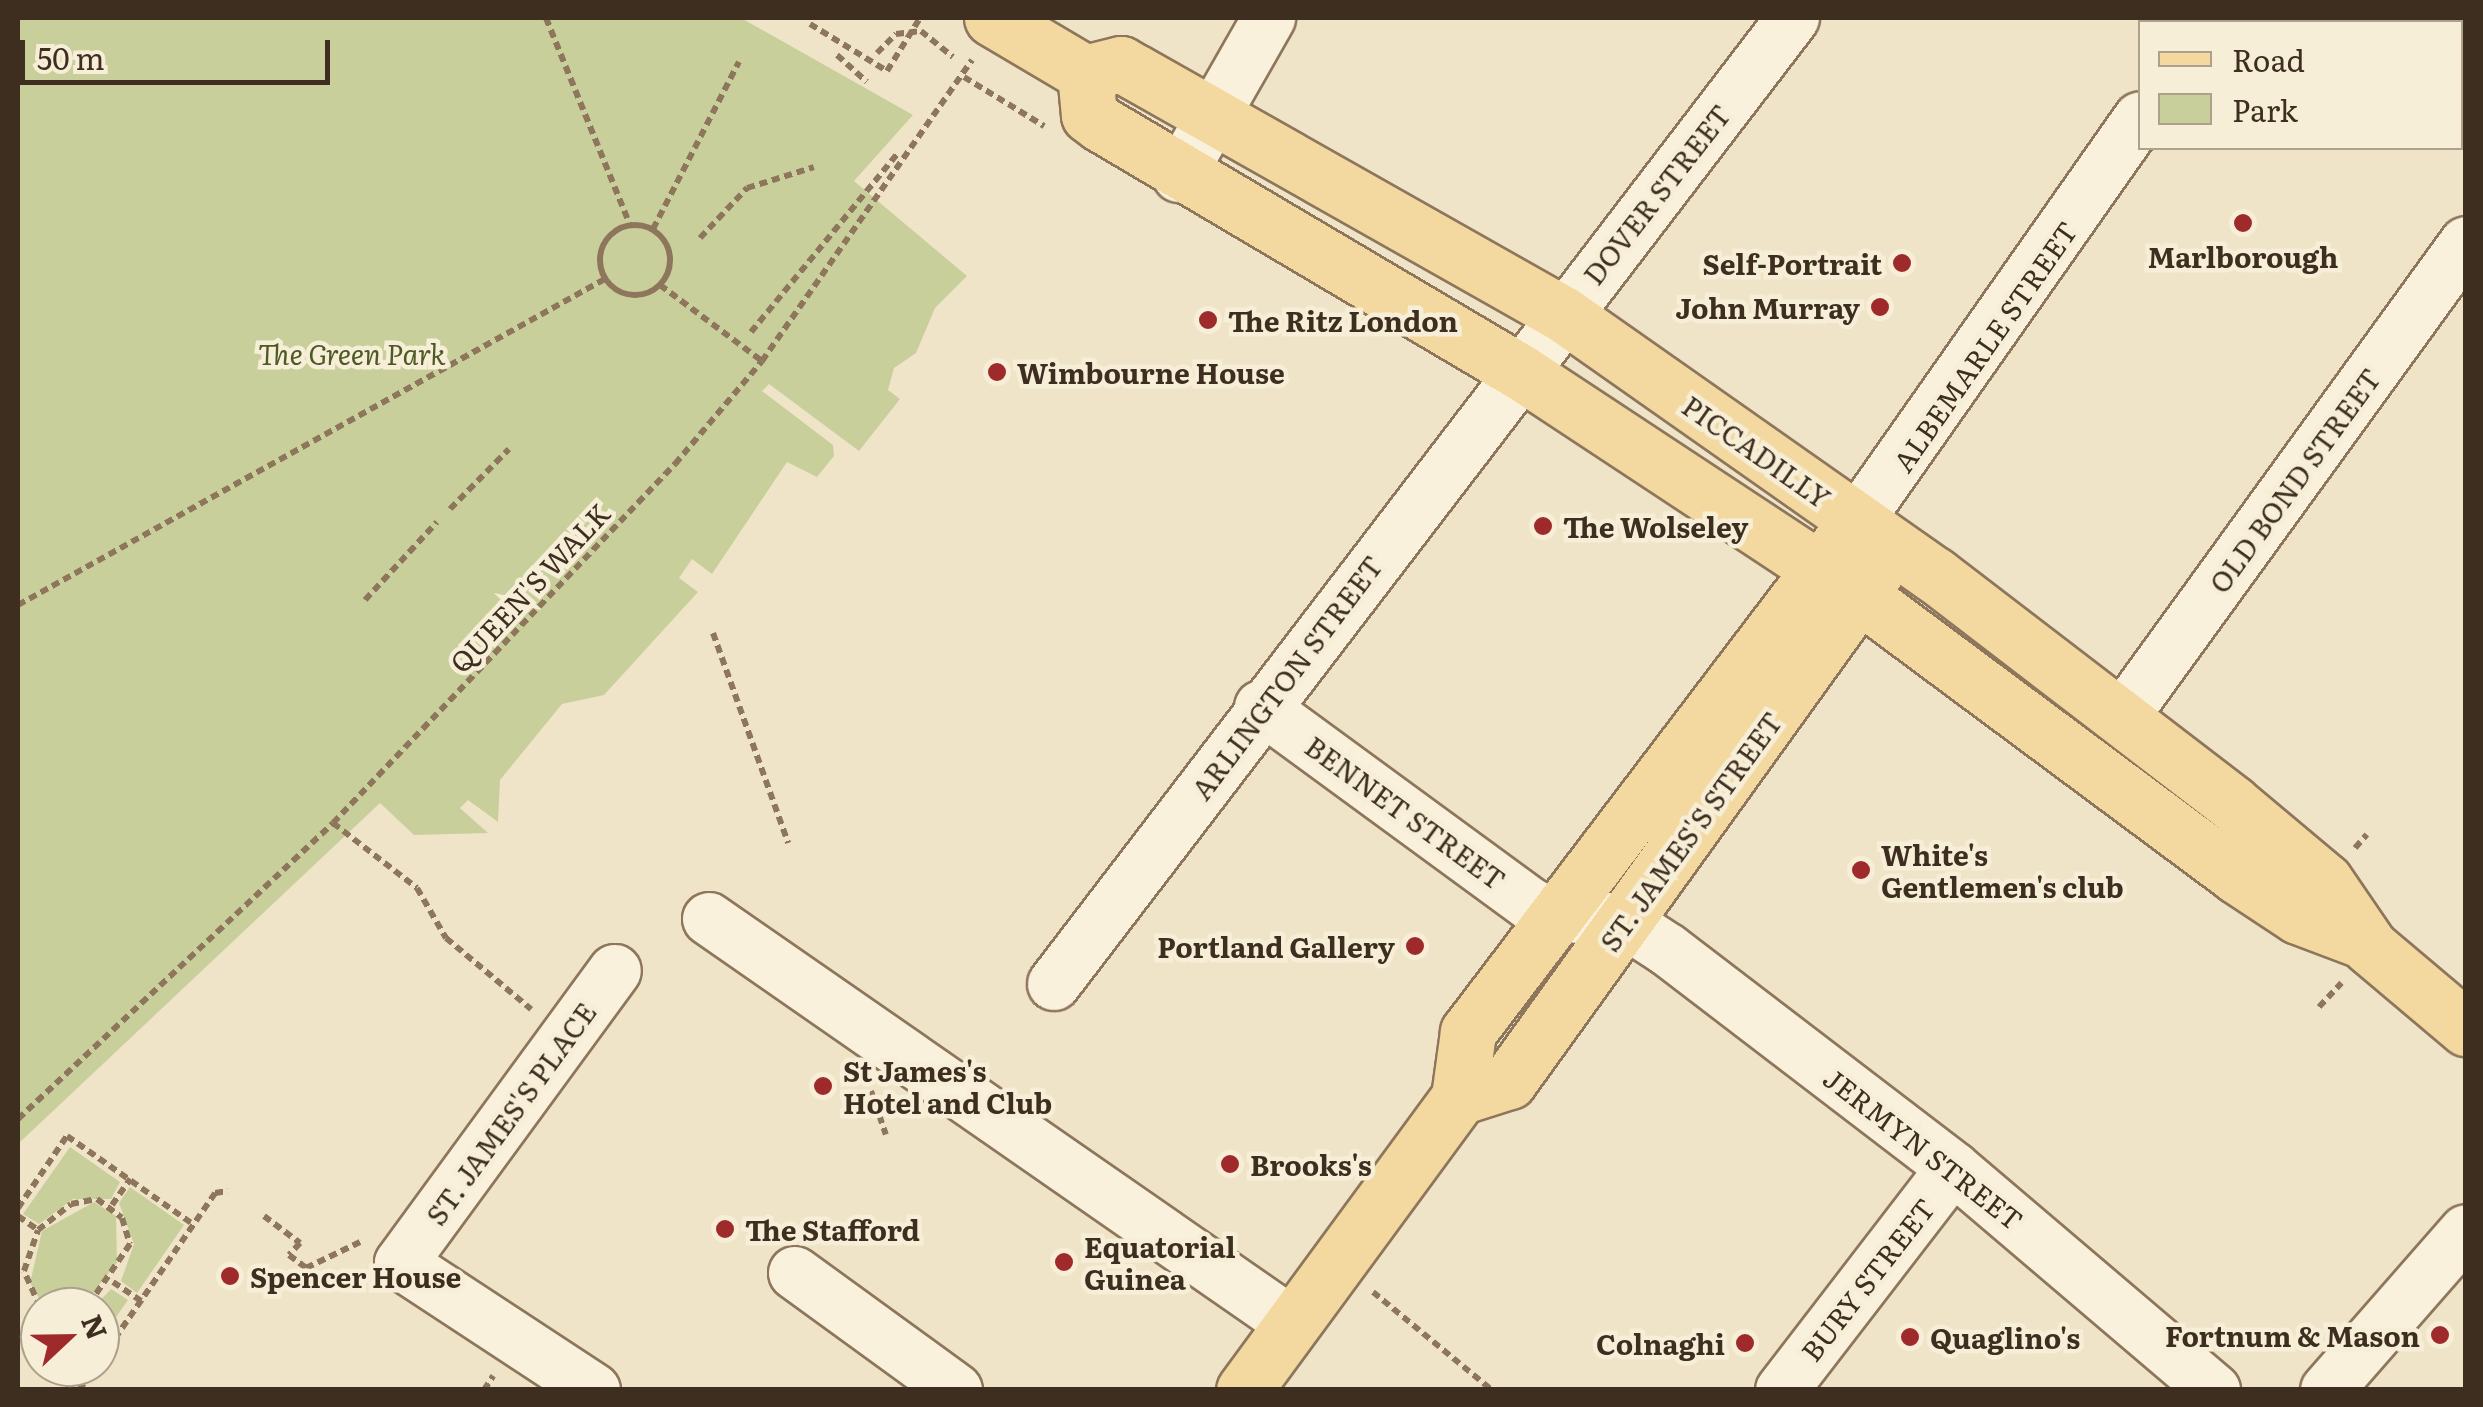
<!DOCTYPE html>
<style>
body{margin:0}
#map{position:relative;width:2483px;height:1407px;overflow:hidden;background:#f0e4c8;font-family:Literata,serif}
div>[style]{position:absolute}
.green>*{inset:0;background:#c9cf9b}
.path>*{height:6px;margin-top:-3px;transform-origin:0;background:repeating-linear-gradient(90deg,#8d765c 0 8px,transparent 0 13px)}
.path>.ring{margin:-3px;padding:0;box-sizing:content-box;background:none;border:6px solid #8d765c;border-radius:50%}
.roads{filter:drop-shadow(2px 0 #8d765c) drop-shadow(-2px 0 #8d765c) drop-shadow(0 2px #8d765c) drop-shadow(0 -2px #8d765c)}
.minor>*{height:52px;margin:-26px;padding:0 26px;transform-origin:26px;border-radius:26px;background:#faf1dc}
.major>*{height:55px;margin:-27.5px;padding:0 27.5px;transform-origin:27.5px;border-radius:27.5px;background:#f3d9a0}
.dots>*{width:28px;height:28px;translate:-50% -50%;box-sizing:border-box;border:5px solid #f7eed8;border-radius:50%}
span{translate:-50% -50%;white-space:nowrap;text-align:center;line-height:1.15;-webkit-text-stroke:9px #f7eed8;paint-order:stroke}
.street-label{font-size:28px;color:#3d2e20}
.poi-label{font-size:28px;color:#3d2e20;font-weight:700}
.right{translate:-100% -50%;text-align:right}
.left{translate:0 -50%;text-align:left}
.park-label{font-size:28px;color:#4d5a26;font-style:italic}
.frame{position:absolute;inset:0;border:20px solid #3d2e20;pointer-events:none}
.legend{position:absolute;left:2138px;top:20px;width:325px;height:130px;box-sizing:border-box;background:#f7eed8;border:2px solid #ada18e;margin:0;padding:12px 18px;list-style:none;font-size:30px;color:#3d2e20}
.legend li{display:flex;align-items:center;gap:20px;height:50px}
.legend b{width:50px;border:2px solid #ada18e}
.north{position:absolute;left:20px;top:1287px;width:100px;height:100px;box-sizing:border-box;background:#f7eed8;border:2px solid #ada18e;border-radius:50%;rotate:68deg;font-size:28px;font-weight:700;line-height:40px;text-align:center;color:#3d2e20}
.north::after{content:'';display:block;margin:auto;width:35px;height:45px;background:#9e2a2b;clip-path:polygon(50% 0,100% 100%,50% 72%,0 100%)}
.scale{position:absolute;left:20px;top:40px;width:310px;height:45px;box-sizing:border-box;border:5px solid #3d2e20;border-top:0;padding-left:12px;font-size:30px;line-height:35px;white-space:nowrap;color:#3d2e20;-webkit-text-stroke:8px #f7eed8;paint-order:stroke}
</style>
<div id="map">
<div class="green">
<i style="clip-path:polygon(18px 18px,741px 18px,913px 115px,854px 181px,967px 276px,935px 308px,916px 353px,894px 368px,888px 390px,900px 399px,859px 451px,769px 384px,762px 391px,833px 445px,834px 456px,817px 477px,787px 462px,712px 574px,692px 559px,679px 578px,698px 592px,604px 695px,562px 704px,500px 780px,498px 822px,468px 800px,460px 808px,488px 833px,414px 835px,380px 803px,18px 1144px)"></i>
<i style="clip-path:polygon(70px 1147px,120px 1182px,111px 1199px,73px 1199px,39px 1224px,23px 1214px)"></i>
<i style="clip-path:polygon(130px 1187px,184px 1225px,137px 1293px,121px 1281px,134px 1244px,119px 1203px)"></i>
<i style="clip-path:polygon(94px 1202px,116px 1216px,117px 1263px,86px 1301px,69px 1307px,39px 1298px,30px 1283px,42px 1231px)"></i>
<i style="clip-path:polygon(111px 1289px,128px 1300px,100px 1340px,94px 1307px)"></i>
</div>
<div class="path">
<i style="left:546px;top:18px;width:223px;rotate:67.9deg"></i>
<i style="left:810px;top:24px;width:90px;rotate:31.4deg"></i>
<i style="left:887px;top:71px;width:62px;rotate:-58.1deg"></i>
<i style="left:877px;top:53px;width:27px;rotate:-45deg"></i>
<i style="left:896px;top:34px;width:25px;rotate:-7deg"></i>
<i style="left:921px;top:31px;width:41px;rotate:39.1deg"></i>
<i style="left:837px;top:55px;width:40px;rotate:42deg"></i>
<i style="left:964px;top:77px;width:94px;rotate:31.5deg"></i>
<i class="ring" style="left:600px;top:225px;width:64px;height:64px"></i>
<i style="left:653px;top:229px;width:188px;rotate:-62.8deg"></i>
<i style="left:700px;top:238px;width:69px;rotate:-46.8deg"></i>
<i style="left:747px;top:188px;width:70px;rotate:-17.4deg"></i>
<i style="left:660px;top:285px;width:127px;rotate:36.7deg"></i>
<i style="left:751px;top:332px;width:233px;rotate:-50.6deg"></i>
<i style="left:450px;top:509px;width:84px;rotate:-45.5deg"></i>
<i style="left:365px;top:600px;width:106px;rotate:-47.3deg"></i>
<i style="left:18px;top:605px;width:671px;rotate:-29.05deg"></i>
<i style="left:713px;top:633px;width:223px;rotate:70.3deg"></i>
<i style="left:333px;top:823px;width:106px;rotate:37.7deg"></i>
<i style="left:417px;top:888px;width:58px;rotate:59.9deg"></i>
<i style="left:446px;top:938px;width:111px;rotate:39.9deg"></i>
<i style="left:2355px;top:848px;width:18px;rotate:-49deg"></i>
<i style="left:2319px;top:1007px;width:33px;rotate:-47deg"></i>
<i style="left:871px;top:1091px;width:46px;rotate:71.2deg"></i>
<i style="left:18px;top:1119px;width:432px;rotate:-43.2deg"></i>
<i style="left:333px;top:823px;width:496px;rotate:-46.4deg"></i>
<i style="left:675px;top:464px;width:135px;rotate:-49.8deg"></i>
<i style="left:762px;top:361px;width:367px;rotate:-55.1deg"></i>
<i style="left:112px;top:1205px;width:32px;rotate:-55deg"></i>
<i style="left:18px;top:1208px;width:87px;rotate:-55.8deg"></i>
<i style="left:67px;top:1136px;width:155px;rotate:35deg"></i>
<i style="left:18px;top:1216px;width:24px;rotate:35deg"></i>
<i style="left:264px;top:1216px;width:45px;rotate:36.9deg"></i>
<i style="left:300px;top:1243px;width:16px;rotate:133deg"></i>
<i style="left:289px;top:1255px;width:21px;rotate:37deg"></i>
<i style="left:306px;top:1268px;width:60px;rotate:-25.7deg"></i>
<i style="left:113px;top:1282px;width:34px;rotate:34deg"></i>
<i style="left:1373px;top:1292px;width:154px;rotate:39.5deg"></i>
<i style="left:40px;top:1307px;width:39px;rotate:-114deg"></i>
<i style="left:24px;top:1271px;width:43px;rotate:-71.1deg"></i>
<i style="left:38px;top:1230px;width:42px;rotate:-38.2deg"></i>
<i style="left:71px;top:1204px;width:26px;rotate:-11deg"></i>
<i style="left:97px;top:1199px;width:31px;rotate:37deg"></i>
<i style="left:122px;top:1218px;width:27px;rotate:73deg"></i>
<i style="left:130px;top:1244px;width:76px;rotate:124.3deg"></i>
<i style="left:19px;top:1337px;width:26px;rotate:36deg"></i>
<i style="left:20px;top:1338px;width:34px;rotate:-53deg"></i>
<i style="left:100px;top:1360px;width:203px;rotate:-55.4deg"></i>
<i style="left:215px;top:1193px;width:13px;rotate:-9deg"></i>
<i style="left:61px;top:1367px;width:29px;rotate:36deg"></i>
<i style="left:79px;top:1390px;width:28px;rotate:-55deg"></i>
<i style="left:484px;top:1390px;width:17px;rotate:-57deg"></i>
</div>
<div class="roads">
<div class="minor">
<i style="left:2325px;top:18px;width:8px;rotate:30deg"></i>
<i style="left:2207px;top:22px;width:5px;rotate:-53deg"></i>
<i style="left:2460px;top:113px;width:7px;rotate:34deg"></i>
<i style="left:1179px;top:176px;width:182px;rotate:-60.3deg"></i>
<i style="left:1857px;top:521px;width:492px;rotate:-54.9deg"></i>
<i style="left:1261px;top:707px;width:336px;rotate:36.2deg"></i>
<i style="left:1532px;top:905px;width:22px;rotate:27deg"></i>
<i style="left:1552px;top:915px;width:70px;rotate:4.1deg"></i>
<i style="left:1622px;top:920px;width:55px;rotate:33.1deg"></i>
<i style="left:1668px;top:950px;width:359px;rotate:37.4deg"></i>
<i style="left:1953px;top:1168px;width:343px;rotate:40.4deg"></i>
<i style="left:2123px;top:716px;width:584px;rotate:-54.05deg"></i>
<i style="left:709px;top:919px;width:712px;rotate:34.76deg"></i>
<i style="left:1054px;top:984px;width:1216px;rotate:-52.58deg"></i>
<i style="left:795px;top:1273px;width:199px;rotate:36deg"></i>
<i style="left:594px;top:1390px;width:231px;rotate:-146.7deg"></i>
<i style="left:401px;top:1263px;width:362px;rotate:-53.8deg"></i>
<i style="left:1782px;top:1390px;width:280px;rotate:-52.4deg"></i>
<i style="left:2327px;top:1390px;width:211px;rotate:-48.8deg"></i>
</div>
<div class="major">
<i style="left:992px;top:18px;width:108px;rotate:30.6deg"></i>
<i style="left:1085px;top:73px;width:37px;rotate:-14deg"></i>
<i style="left:1121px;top:64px;width:16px;rotate:30deg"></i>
<i style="left:1135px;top:72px;width:492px;rotate:29.5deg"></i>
<i style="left:1563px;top:314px;width:454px;rotate:35.1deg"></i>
<i style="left:1935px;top:575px;width:374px;rotate:37.5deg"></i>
<i style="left:2232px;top:803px;width:121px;rotate:40deg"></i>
<i style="left:2325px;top:881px;width:80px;rotate:55.7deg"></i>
<i style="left:2370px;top:947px;width:126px;rotate:40.2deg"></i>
<i style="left:1085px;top:73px;width:42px;rotate:84.6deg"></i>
<i style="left:1089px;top:115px;width:15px;rotate:37deg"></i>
<i style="left:1101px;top:124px;width:486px;rotate:30.6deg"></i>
<i style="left:1519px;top:371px;width:411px;rotate:33.4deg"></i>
<i style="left:1862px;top:597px;width:466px;rotate:36.6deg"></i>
<i style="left:2236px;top:875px;width:74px;rotate:33.5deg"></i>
<i style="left:2298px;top:916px;width:68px;rotate:20.6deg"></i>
<i style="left:1459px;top:1097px;width:52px;rotate:-17.7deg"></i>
<i style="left:1509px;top:1081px;width:633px;rotate:-54.25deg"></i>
<i style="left:1244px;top:1390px;width:363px;rotate:-53.7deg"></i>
<i style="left:1459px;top:1097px;width:66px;rotate:-82.1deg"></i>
<i style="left:1468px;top:1032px;width:618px;rotate:-52.76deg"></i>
</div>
</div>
<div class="dots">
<i style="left:2243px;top:223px;background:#9e2a2b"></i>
<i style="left:1902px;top:263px;background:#9e2a2b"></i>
<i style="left:1880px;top:307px;background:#9e2a2b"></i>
<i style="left:1208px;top:320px;background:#9e2a2b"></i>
<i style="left:997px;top:372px;background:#9e2a2b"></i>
<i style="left:1543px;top:526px;background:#9e2a2b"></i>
<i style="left:1861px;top:870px;background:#9e2a2b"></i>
<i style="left:1415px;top:946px;background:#9e2a2b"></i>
<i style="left:823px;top:1086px;background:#9e2a2b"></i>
<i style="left:1230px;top:1164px;background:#9e2a2b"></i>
<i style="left:725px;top:1229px;background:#9e2a2b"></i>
<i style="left:1064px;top:1262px;background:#9e2a2b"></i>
<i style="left:230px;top:1276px;background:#9e2a2b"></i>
<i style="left:2440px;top:1335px;background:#9e2a2b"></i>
<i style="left:1910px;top:1337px;background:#9e2a2b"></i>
<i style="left:1745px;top:1343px;background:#9e2a2b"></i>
</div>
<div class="street-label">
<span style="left:1656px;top:194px;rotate:-52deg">DOVER STREET</span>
<span style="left:1984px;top:346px;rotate:-55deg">ALBEMARLE STREET</span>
<span style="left:1757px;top:451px;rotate:35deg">PICCADILLY</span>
<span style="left:2294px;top:480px;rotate:-54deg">OLD BOND STREET</span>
<span style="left:529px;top:587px;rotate:-47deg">QUEEN'S WALK</span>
<span style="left:1286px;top:677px;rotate:-53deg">ARLINGTON STREET</span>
<span style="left:1406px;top:812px;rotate:36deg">BENNET STREET</span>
<span style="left:1690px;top:831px;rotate:-54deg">ST. JAMES'S STREET</span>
<span style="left:510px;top:1113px;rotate:-54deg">ST. JAMES'S PLACE</span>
<span style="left:1924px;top:1148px;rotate:38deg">JERMYN STREET</span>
<span style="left:1867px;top:1279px;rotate:-52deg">BURY STREET</span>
</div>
<div class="poi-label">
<span style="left:2243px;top:256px">Marlborough</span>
<span class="right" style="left:1882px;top:263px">Self-Portrait</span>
<span class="right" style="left:1860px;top:307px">John Murray</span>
<span class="left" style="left:1228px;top:320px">The Ritz London</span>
<span class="left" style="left:1017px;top:372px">Wimbourne House</span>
<span class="left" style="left:1563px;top:526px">The Wolseley</span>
<span class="left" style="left:1881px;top:870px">White's<br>Gentlemen's club</span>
<span class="right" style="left:1395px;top:946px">Portland Gallery</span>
<span class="left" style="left:843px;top:1086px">St James's<br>Hotel and Club</span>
<span class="left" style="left:1250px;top:1164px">Brooks's</span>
<span class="left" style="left:745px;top:1229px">The Stafford</span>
<span class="left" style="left:1084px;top:1262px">Equatorial<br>Guinea</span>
<span class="left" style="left:250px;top:1276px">Spencer House</span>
<span class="right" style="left:2420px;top:1335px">Fortnum &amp; Mason</span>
<span class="left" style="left:1930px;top:1337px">Quaglino's</span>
<span class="right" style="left:1725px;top:1343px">Colnaghi</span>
</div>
<div class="park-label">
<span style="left:352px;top:353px">The Green Park</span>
</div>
<div class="frame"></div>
<ul class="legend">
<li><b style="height:12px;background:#f3d9a0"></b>Road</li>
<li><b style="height:28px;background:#c9cf9b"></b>Park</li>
</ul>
<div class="north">N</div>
<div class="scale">50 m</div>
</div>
